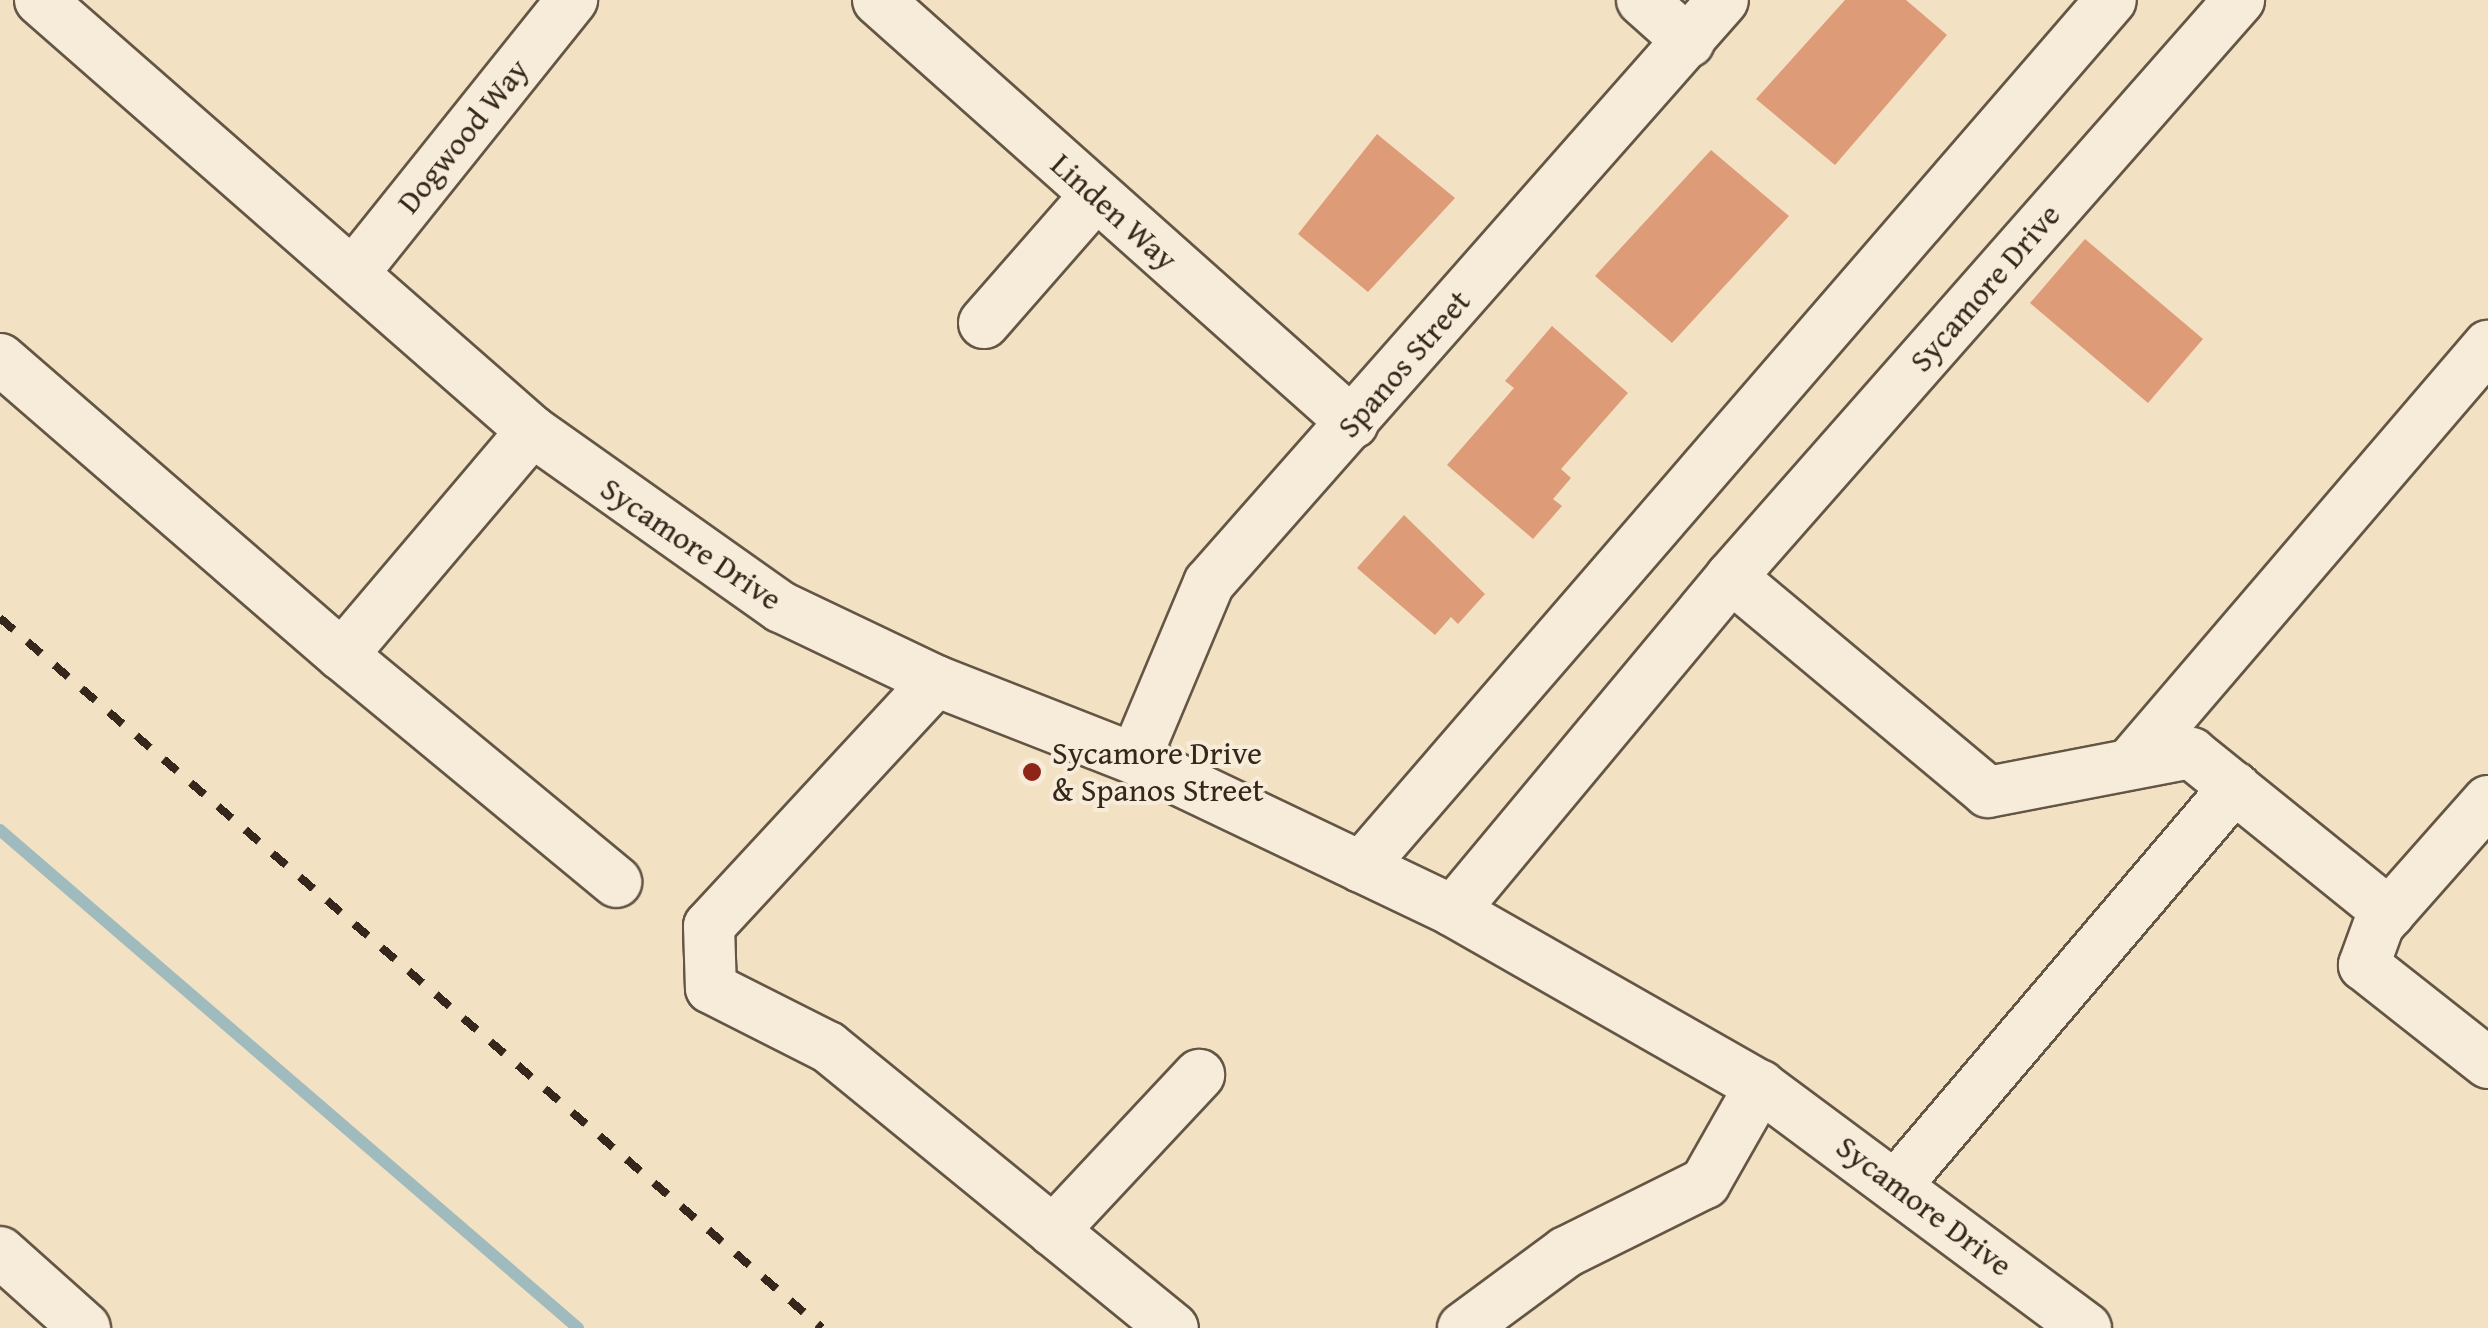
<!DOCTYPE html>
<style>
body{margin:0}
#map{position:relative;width:2488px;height:1328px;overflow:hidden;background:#f3e1c4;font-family:"Gentium Book Plus",serif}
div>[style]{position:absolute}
.stream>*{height:12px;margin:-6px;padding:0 6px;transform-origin:6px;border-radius:6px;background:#9fbbbd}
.building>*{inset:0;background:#dd9b78}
.roads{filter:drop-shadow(2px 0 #645645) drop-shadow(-2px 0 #645645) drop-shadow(0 2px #645645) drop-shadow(0 -2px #645645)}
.minor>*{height:50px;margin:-25px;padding:0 25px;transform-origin:25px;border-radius:25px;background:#f7ecd9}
.rail>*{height:8px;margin-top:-4px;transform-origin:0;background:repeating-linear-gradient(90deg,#35271b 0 18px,transparent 0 36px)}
.dots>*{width:28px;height:28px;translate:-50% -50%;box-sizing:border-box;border:5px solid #f7ecd9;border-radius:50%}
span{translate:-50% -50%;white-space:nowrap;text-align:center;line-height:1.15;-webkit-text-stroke:8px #f7ecd9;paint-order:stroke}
.street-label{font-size:32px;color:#35271b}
.poi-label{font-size:32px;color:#35271b}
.left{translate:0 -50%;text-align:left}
</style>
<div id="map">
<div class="stream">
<i style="left:0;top:830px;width:763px;rotate:40.75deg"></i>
</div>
<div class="building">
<i style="clip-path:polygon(1845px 0,1906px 0,1947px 35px,1835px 165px,1756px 99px)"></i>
<i style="clip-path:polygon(1377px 134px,1455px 198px,1368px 292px,1298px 234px)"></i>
<i style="clip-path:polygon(1711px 150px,1789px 216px,1672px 343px,1595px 276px)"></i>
<i style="clip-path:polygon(2085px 239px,2203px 339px,2148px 403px,2030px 303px)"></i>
<i style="clip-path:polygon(1552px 326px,1628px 393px,1561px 469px,1571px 478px,1553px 499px,1562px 506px,1533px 539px,1447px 465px,1514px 388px,1505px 381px)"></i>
<i style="clip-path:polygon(1404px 515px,1485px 594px,1458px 624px,1451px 617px,1435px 635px,1357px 568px)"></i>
</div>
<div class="roads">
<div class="minor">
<i style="left:40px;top:0;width:654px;rotate:41.22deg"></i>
<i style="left:532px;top:431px;width:305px;rotate:35.3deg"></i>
<i style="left:781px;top:607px;width:172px;rotate:25.5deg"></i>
<i style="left:936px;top:681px;width:214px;rotate:21.4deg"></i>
<i style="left:1135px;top:759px;width:352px;rotate:25.5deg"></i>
<i style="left:1453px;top:911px;width:353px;rotate:29.7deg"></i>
<i style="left:1760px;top:1086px;width:406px;rotate:36.6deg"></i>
<i style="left:878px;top:0;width:636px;rotate:41.69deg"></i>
<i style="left:1642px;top:0;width:63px;rotate:41.8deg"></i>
<i style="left:354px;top:272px;width:349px;rotate:-51.3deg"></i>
<i style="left:984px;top:323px;width:169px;rotate:-48.8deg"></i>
<i style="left:0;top:359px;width:452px;rotate:40.9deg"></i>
<i style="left:532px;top:431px;width:294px;rotate:130.3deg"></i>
<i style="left:342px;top:655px;width:356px;rotate:39.6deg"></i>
<i style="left:1731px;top:577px;width:335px;rotate:39.9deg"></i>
<i style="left:1988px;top:792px;width:207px;rotate:-10.9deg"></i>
<i style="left:2191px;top:753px;width:255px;rotate:38.9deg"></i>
<i style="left:936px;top:681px;width:334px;rotate:132.8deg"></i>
<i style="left:709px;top:926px;width:62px;rotate:88.2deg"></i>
<i style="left:711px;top:988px;width:131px;rotate:26.8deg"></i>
<i style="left:828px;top:1047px;width:445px;rotate:39.2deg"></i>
<i style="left:2135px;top:758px;width:543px;rotate:-49.41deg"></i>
<i style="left:1135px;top:759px;width:191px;rotate:-67.2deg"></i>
<i style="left:1209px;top:583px;width:777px;rotate:-48.6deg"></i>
<i style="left:2488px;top:801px;width:164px;rotate:131.5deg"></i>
<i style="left:2379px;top:924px;width:44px;rotate:110.1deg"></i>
<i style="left:2364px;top:965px;width:158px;rotate:38.3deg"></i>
<i style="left:1361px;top:867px;width:1146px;rotate:-49.14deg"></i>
<i style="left:1453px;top:911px;width:435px;rotate:-50.2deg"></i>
<i style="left:1731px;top:577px;width:769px;rotate:-48.64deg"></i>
<i style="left:1897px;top:1184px;width:521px;rotate:-49.59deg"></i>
<i style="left:1053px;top:1231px;width:214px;rotate:-46.9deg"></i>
<i style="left:0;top:1252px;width:114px;rotate:41.8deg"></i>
<i style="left:1463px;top:1328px;width:128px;rotate:-36.4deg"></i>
<i style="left:1566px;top:1252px;width:155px;rotate:-26.4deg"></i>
<i style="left:1705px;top:1183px;width:112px;rotate:-60.4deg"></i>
</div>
</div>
<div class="rail">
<i style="left:0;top:618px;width:1086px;rotate:40.82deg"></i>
</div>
<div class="dots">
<i style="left:1032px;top:772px;background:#8f2418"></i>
</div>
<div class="street-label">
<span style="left:463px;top:136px;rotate:-51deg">Dogwood Way</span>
<span style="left:1114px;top:212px;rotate:42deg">Linden Way</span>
<span style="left:1985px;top:288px;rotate:-49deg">Sycamore Drive</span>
<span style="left:1404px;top:364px;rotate:-49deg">Spanos Street</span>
<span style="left:691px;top:544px;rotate:34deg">Sycamore Drive</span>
<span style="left:1924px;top:1206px;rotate:37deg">Sycamore Drive</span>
</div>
<div class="poi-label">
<span class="left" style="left:1052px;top:772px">Sycamore Drive<br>&amp; Spanos Street</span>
</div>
</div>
